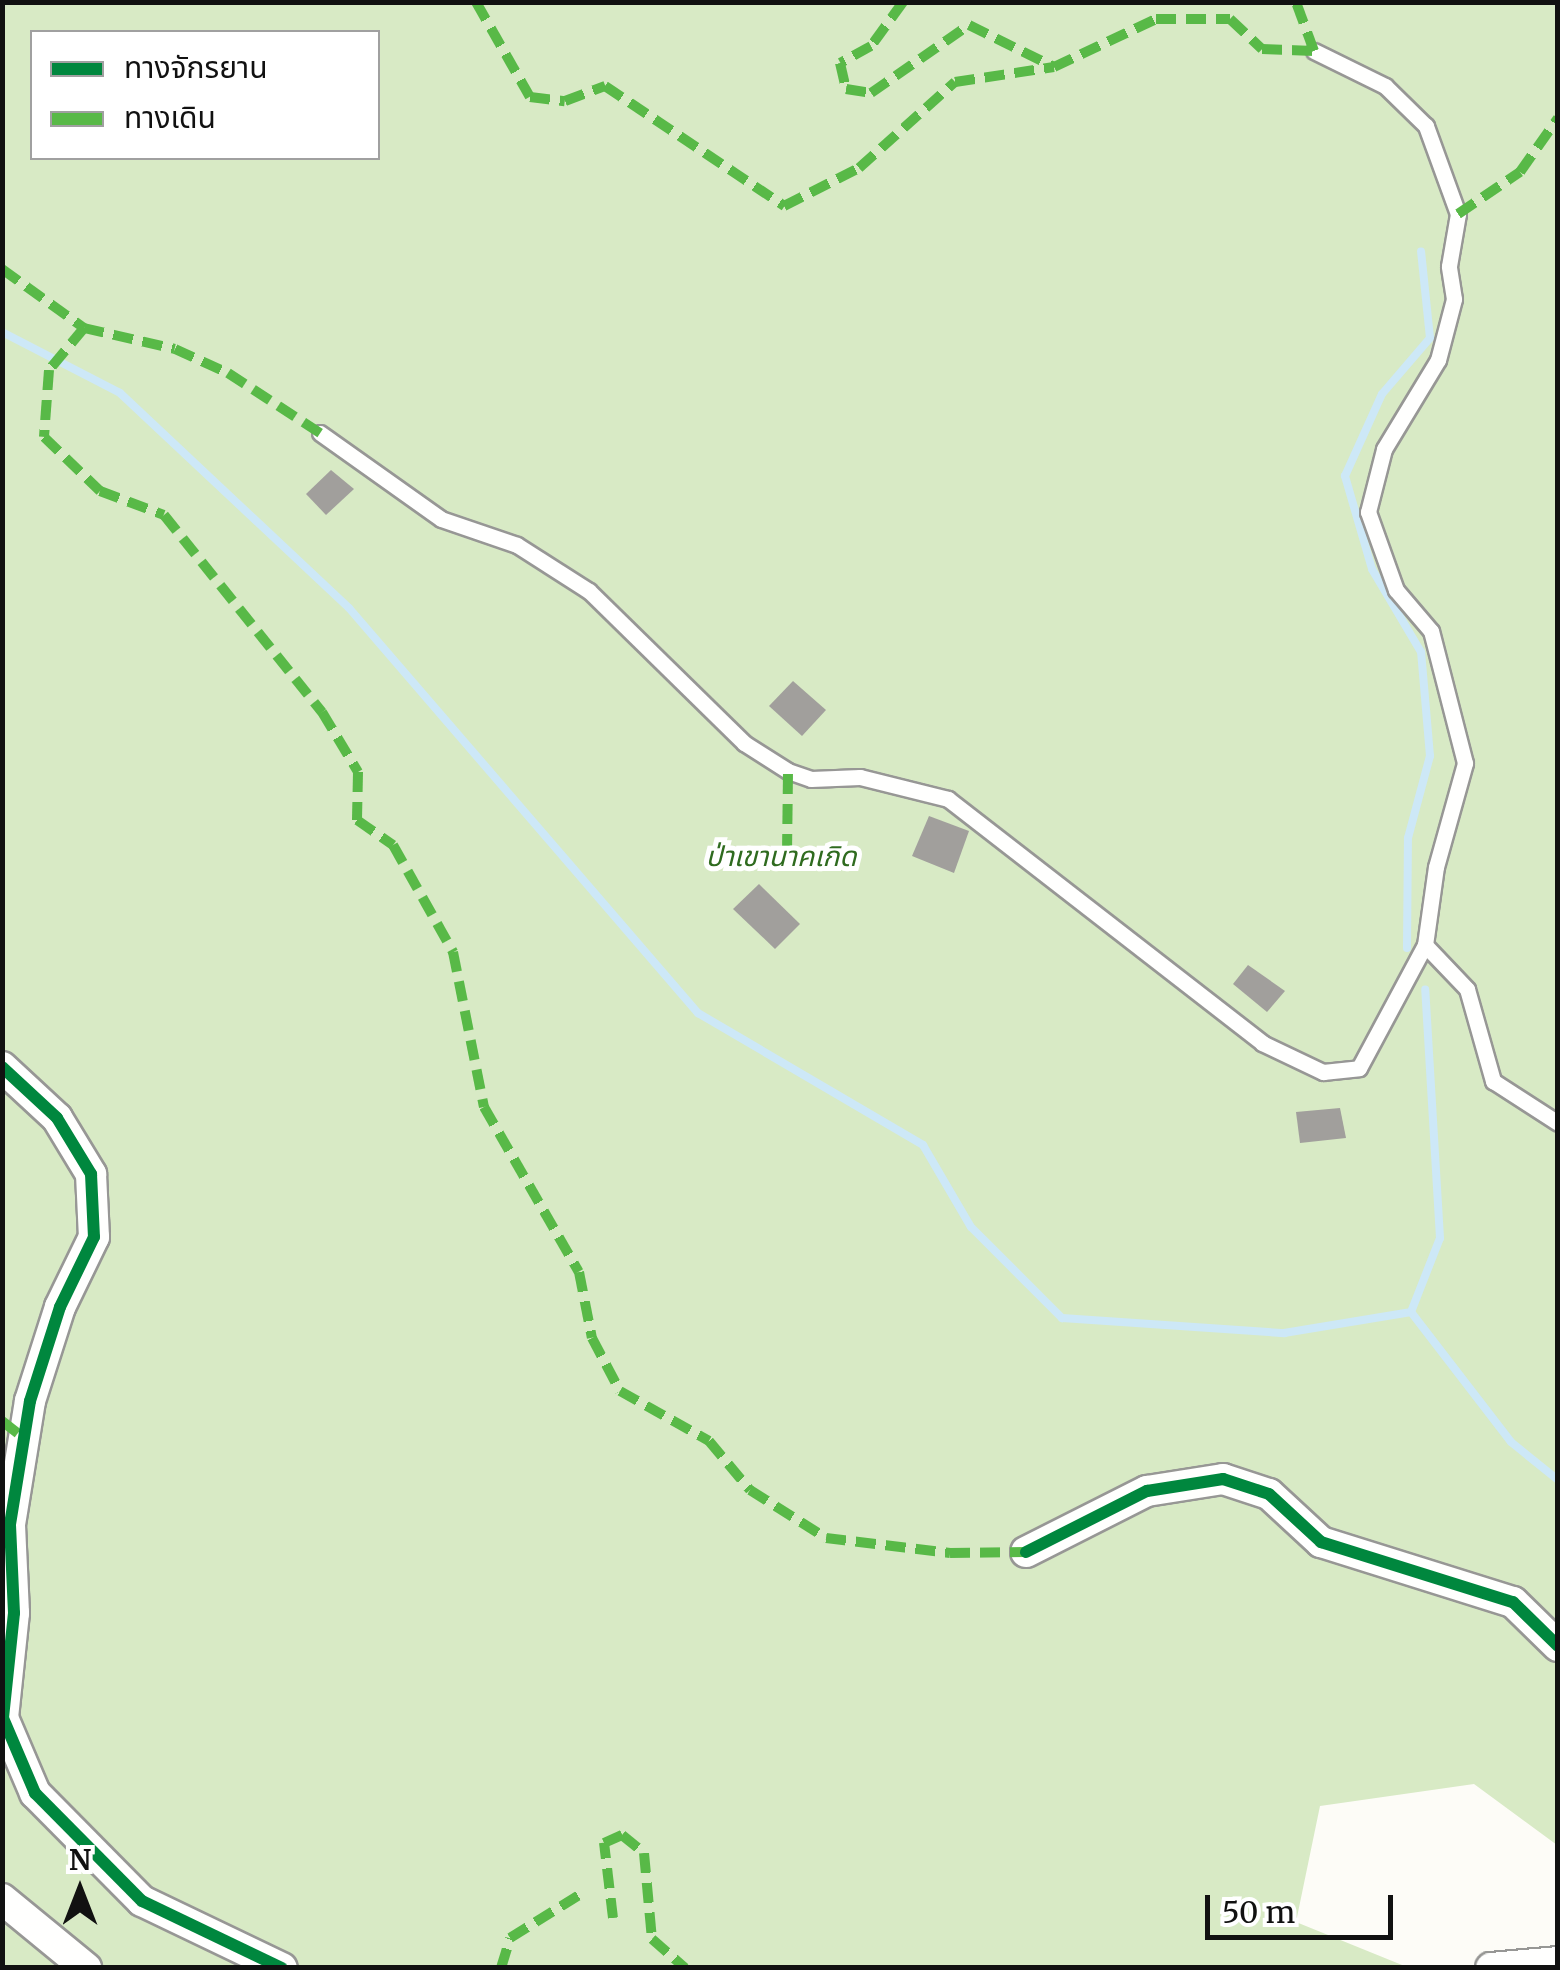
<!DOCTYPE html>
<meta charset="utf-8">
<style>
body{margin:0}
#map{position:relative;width:1560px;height:1970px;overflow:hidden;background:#fdfcf7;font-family:Merriweather,"Noto Sans Thai",serif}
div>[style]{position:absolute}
.forest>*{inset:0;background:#d8eac5}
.stream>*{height:8px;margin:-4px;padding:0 4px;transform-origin:4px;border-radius:4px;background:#cde8f7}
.building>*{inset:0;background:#a19f9c}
.roads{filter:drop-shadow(2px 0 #979795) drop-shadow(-2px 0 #979795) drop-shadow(0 2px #979795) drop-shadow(0 -2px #979795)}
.service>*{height:15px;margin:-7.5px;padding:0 7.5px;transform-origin:7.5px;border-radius:7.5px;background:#fffffe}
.minor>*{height:30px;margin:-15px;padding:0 15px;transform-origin:15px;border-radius:15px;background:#fffffe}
.quiet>*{height:10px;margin-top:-5px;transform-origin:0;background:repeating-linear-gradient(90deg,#58b947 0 20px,transparent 0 30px)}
.cycleway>*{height:12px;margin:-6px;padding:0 6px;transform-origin:6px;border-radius:6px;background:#00873e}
span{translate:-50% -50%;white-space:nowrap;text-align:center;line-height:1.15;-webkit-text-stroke:10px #fff;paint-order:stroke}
.park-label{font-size:28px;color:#2f6b1f;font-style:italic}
.frame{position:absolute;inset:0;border:5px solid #111;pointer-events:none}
.legend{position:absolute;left:30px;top:30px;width:350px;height:130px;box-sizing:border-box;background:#fff;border:2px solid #a0a0a0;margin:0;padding:12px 18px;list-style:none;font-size:30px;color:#111}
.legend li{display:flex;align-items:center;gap:20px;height:50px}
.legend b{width:50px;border:2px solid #a0a0a0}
.north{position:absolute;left:30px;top:1840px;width:100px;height:100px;-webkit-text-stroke:8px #fff;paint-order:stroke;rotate:0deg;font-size:28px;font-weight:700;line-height:40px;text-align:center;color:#111}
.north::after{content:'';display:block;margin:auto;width:35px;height:45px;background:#111;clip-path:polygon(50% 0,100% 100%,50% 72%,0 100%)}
.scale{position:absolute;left:1205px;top:1895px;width:188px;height:45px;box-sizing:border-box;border:5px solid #111;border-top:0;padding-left:12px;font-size:30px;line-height:35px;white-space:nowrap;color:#111;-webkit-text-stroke:8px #fff;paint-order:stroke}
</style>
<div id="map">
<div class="forest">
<i style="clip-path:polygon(evenodd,3px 3px,1557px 3px,1557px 1845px,1474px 1784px,1320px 1806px,1296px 1922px,1407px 1967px,3px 1968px,3px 3px,32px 32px,378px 32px,378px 158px,32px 158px,32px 32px)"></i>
</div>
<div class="stream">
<i style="left:2px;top:332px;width:133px;rotate:27.3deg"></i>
<i style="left:120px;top:393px;width:314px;rotate:43.2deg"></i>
<i style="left:349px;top:608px;width:535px;rotate:49.25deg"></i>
<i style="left:698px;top:1013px;width:261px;rotate:30.4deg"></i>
<i style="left:923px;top:1145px;width:95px;rotate:59.7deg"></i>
<i style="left:971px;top:1227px;width:129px;rotate:45deg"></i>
<i style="left:1062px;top:1318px;width:223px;rotate:3.9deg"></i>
<i style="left:1284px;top:1333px;width:129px;rotate:-9.4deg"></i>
<i style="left:1411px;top:1312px;width:164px;rotate:52.4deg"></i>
<i style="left:1511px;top:1442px;width:60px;rotate:39deg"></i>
<i style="left:1407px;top:948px;width:110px;rotate:-89.5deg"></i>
<i style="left:1408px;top:838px;width:85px;rotate:-75deg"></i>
<i style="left:1430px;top:756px;width:104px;rotate:-94.9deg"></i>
<i style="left:1421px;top:652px;width:96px;rotate:-120.6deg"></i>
<i style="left:1372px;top:569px;width:97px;rotate:-106.2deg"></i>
<i style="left:1345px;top:476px;width:90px;rotate:-65.7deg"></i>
<i style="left:1382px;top:394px;width:74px;rotate:-49.4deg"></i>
<i style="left:1430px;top:338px;width:87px;rotate:-95.9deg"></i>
<i style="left:1411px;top:1312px;width:79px;rotate:-68.6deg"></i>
<i style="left:1440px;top:1238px;width:249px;rotate:-93.4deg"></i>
</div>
<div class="building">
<i style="clip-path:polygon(331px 470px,354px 489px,326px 515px,306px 494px)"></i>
<i style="clip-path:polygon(793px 681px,826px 710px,802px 736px,769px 706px)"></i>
<i style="clip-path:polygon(929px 816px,969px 831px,954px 873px,912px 856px)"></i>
<i style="clip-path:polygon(759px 884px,800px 924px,775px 949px,733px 909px)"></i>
<i style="clip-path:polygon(1248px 965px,1285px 991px,1267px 1012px,1233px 984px)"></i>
<i style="clip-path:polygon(1340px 1108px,1346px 1138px,1300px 1143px,1296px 1112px)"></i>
</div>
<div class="roads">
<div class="service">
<i style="left:320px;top:433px;width:148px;rotate:35.4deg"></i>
<i style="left:441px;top:519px;width:80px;rotate:18.9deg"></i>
<i style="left:517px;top:545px;width:85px;rotate:32.6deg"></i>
<i style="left:589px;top:591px;width:217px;rotate:44.4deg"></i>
<i style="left:744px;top:743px;width:52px;rotate:32.5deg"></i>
<i style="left:788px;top:771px;width:24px;rotate:19deg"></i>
<i style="left:811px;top:779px;width:49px;rotate:-2.3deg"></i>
<i style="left:860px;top:777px;width:91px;rotate:14deg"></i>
<i style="left:948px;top:799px;width:398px;rotate:37.8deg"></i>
<i style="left:1262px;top:1043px;width:68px;rotate:25.4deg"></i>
<i style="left:1323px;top:1072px;width:36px;rotate:-6deg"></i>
<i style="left:1359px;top:1068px;width:140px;rotate:-61.8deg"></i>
<i style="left:1425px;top:945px;width:79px;rotate:-82deg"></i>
<i style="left:1436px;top:867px;width:108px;rotate:-74.4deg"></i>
<i style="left:1465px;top:763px;width:136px;rotate:-104.4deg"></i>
<i style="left:1431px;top:631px;width:54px;rotate:-130.5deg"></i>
<i style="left:1396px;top:590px;width:83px;rotate:-109.7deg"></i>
<i style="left:1368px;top:512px;width:65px;rotate:-75.7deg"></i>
<i style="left:1384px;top:449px;width:104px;rotate:-58.8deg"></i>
<i style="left:1438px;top:360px;width:63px;rotate:-75.3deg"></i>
<i style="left:1454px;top:299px;width:33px;rotate:-99deg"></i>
<i style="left:1449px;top:266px;width:53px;rotate:-80.2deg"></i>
<i style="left:1458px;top:214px;width:94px;rotate:-110deg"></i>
<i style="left:1426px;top:126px;width:57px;rotate:-135.7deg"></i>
<i style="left:1385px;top:86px;width:79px;rotate:-153.8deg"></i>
<i style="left:1425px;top:945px;width:61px;rotate:46.3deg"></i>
<i style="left:1467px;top:989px;width:96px;rotate:74.2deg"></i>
<i style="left:1493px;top:1081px;width:77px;rotate:32.9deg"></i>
</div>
<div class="minor">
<i style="left:2px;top:1067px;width:75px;rotate:42.8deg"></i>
<i style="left:57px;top:1118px;width:66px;rotate:58.7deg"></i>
<i style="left:91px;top:1174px;width:63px;rotate:87.3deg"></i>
<i style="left:94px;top:1237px;width:78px;rotate:115.9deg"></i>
<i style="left:60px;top:1307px;width:99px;rotate:107.7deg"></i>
<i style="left:30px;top:1401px;width:126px;rotate:99.2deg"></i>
<i style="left:10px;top:1525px;width:88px;rotate:87.4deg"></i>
<i style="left:14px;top:1613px;width:106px;rotate:96deg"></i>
<i style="left:3px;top:1718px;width:82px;rotate:66.9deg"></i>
<i style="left:35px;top:1793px;width:152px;rotate:45.3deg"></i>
<i style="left:142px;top:1901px;width:155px;rotate:25.6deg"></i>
<i style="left:1026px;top:1552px;width:136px;rotate:-26.8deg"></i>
<i style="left:1147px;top:1491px;width:77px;rotate:-9deg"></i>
<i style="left:1223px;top:1479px;width:48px;rotate:18.1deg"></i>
<i style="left:1269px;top:1494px;width:71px;rotate:42.7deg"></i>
<i style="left:1321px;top:1542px;width:201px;rotate:17.4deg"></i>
<i style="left:1513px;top:1602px;width:63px;rotate:44.4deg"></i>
<i style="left:2px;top:1899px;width:109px;rotate:39.4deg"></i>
<i style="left:1491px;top:1968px;width:67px;rotate:-5.1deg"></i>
</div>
</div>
<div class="quiet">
<i style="left:476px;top:2px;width:109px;rotate:60.4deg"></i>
<i style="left:530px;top:97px;width:35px;rotate:7deg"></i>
<i style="left:565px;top:101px;width:43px;rotate:-20.6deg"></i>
<i style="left:605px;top:86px;width:216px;rotate:33.8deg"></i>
<i style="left:784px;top:206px;width:84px;rotate:-26.9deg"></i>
<i style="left:859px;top:168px;width:129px;rotate:-41.9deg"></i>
<i style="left:955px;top:82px;width:100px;rotate:-8.6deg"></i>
<i style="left:1054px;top:67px;width:113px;rotate:-25.2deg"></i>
<i style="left:1156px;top:19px;width:74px"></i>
<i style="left:1230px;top:19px;width:44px;rotate:43.2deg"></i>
<i style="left:1262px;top:49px;width:52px;rotate:2.2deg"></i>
<i style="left:1314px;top:51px;width:52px;rotate:-110.2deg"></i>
<i style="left:903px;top:2px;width:54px;rotate:126deg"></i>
<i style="left:871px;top:46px;width:35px;rotate:151deg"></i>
<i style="left:840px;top:63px;width:27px;rotate:77deg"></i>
<i style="left:846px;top:89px;width:25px;rotate:9deg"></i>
<i style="left:871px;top:93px;width:119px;rotate:-34.8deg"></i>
<i style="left:969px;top:25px;width:95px;rotate:26.3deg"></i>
<i style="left:1458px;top:214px;width:75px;rotate:-34.1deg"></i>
<i style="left:1520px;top:172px;width:66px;rotate:-54.9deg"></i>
<i style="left:2px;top:269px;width:101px;rotate:35.7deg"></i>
<i style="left:84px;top:328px;width:93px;rotate:13deg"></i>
<i style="left:175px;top:349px;width:58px;rotate:24.4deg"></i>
<i style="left:228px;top:373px;width:110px;rotate:33.1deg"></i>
<i style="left:84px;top:328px;width:55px;rotate:129.8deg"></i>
<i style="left:49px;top:370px;width:67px;rotate:94.3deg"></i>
<i style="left:44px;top:437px;width:78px;rotate:44deg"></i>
<i style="left:100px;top:491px;width:68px;rotate:20.6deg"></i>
<i style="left:164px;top:515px;width:253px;rotate:51.3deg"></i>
<i style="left:322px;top:712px;width:70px;rotate:59deg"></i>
<i style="left:358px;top:772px;width:48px;rotate:91.2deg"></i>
<i style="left:357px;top:820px;width:44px;rotate:34.8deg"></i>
<i style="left:393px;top:845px;width:123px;rotate:60.7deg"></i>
<i style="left:453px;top:952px;width:158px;rotate:78.7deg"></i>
<i style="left:484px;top:1107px;width:190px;rotate:60.1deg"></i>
<i style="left:579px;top:1272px;width:67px;rotate:78.9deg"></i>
<i style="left:592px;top:1338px;width:60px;rotate:62.2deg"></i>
<i style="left:620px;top:1391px;width:102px;rotate:29.3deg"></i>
<i style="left:709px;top:1441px;width:64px;rotate:50.1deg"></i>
<i style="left:750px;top:1490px;width:90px;rotate:32.3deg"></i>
<i style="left:826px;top:1538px;width:125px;rotate:6.9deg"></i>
<i style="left:950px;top:1553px;width:76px;rotate:-0.8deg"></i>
<i style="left:787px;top:854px;width:83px;rotate:-89.3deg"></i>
<i style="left:2px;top:1421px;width:28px;rotate:38deg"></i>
<i style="left:613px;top:1918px;width:76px;rotate:-96.8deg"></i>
<i style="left:604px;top:1843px;width:20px;rotate:-24deg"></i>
<i style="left:622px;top:1835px;width:28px;rotate:39deg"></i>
<i style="left:644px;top:1853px;width:86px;rotate:84.7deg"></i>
<i style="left:652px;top:1939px;width:44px;rotate:41.3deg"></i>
<i style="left:501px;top:1968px;width:31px;rotate:-73deg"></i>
<i style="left:510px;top:1938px;width:81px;rotate:-31.9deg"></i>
</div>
<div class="cycleway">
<i style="left:2px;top:1067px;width:75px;rotate:42.8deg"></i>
<i style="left:57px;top:1118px;width:66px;rotate:58.7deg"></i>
<i style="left:91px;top:1174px;width:63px;rotate:87.3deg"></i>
<i style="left:94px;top:1237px;width:78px;rotate:115.9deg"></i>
<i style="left:60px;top:1307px;width:99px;rotate:107.7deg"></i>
<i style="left:30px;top:1401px;width:126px;rotate:99.2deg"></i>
<i style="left:10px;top:1525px;width:88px;rotate:87.4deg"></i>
<i style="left:14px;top:1613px;width:106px;rotate:96deg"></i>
<i style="left:3px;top:1718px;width:82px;rotate:66.9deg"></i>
<i style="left:35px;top:1793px;width:152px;rotate:45.3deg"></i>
<i style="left:142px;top:1901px;width:155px;rotate:25.6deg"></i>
<i style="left:1026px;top:1552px;width:136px;rotate:-26.8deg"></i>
<i style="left:1147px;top:1491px;width:77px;rotate:-9deg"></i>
<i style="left:1223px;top:1479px;width:48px;rotate:18.1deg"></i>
<i style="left:1269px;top:1494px;width:71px;rotate:42.7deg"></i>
<i style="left:1321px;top:1542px;width:201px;rotate:17.4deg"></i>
<i style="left:1513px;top:1602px;width:63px;rotate:44.4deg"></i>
</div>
<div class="park-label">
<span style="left:781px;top:856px">ป่าเขานาคเกิด</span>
</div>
<div class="frame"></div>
<ul class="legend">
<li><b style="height:12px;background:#00873e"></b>ทางจักรยาน</li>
<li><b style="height:12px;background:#58b947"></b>ทางเดิน</li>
</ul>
<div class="north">N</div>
<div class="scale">50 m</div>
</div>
